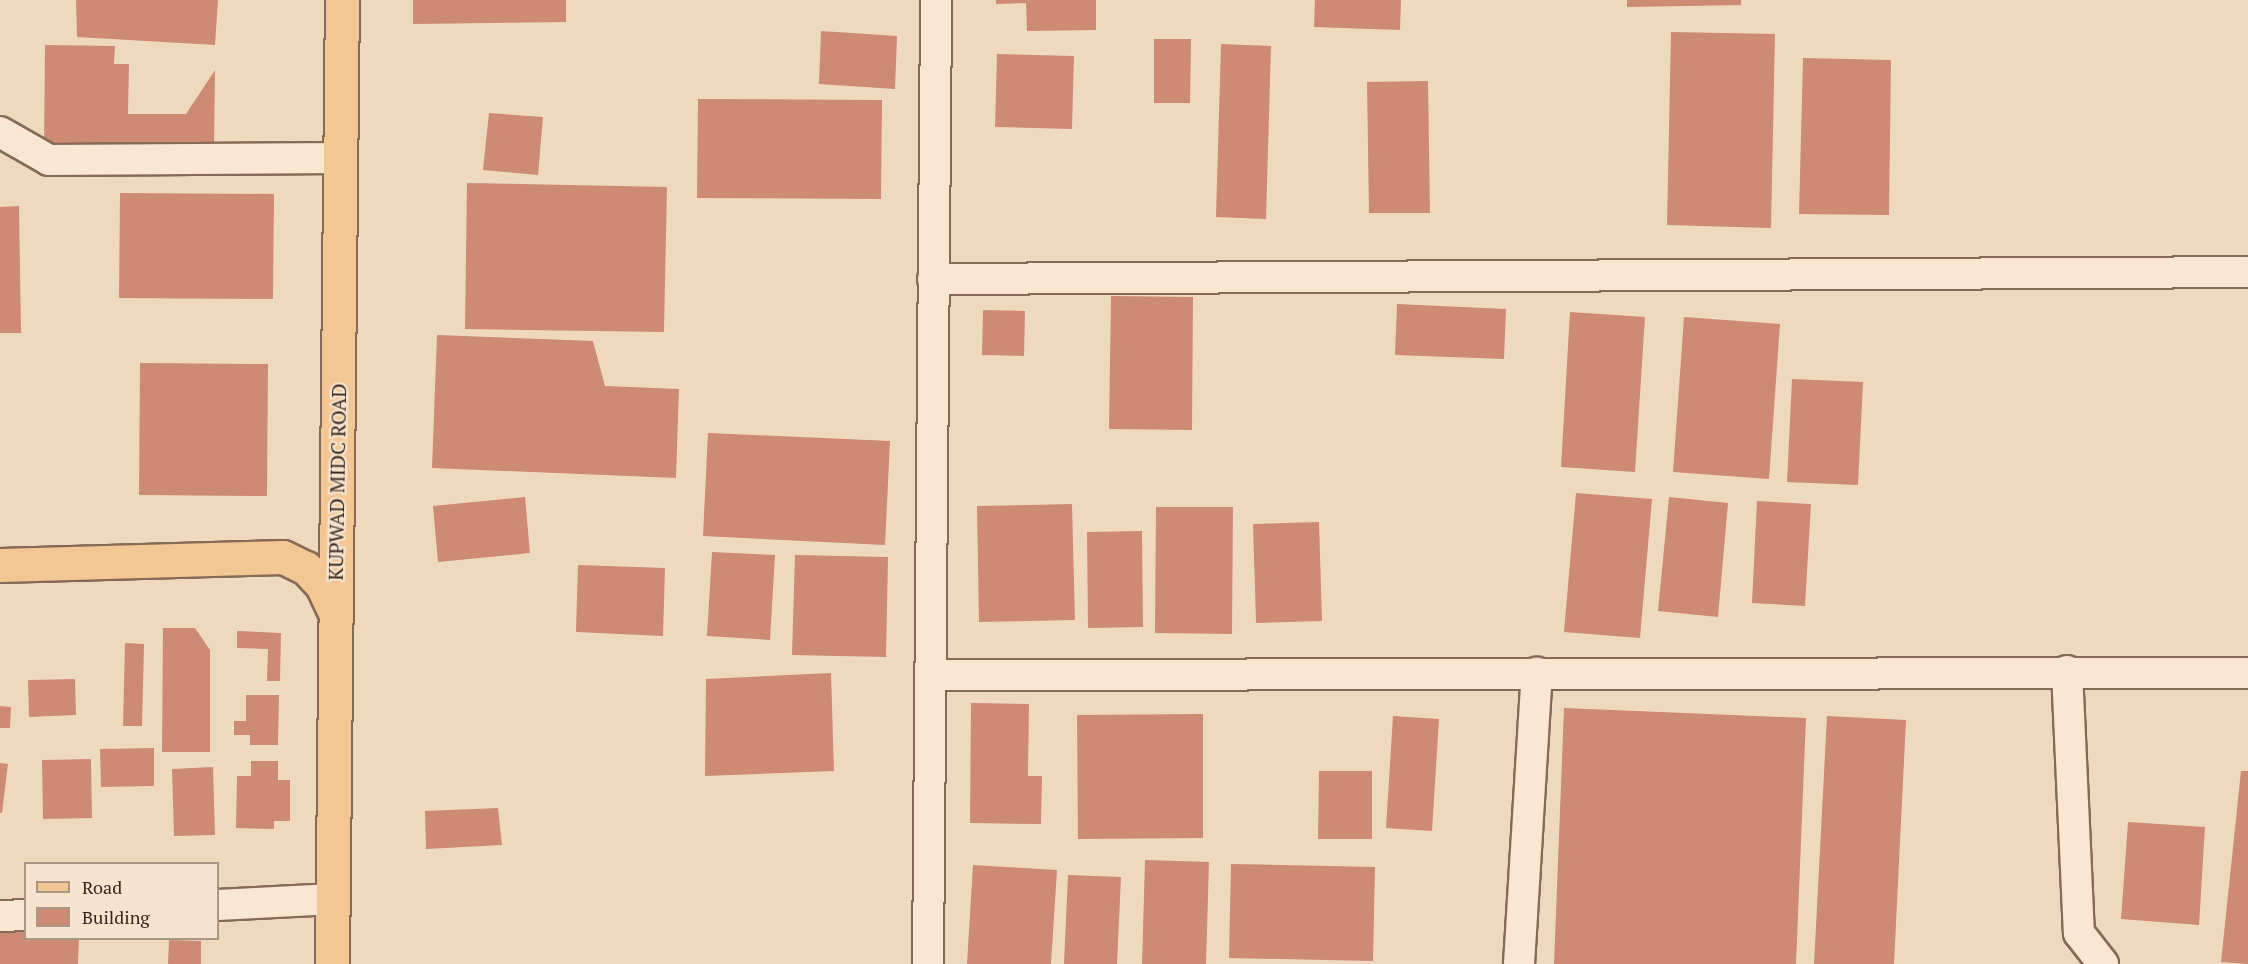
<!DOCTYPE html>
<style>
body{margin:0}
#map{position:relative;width:2248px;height:964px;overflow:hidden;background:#eed9be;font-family:"PT Serif",serif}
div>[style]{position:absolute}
.building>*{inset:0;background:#cd8b73}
.roads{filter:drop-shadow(2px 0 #876957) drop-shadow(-2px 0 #876957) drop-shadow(0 2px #876957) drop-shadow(0 -2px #876957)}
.minor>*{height:30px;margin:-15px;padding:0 15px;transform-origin:15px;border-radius:15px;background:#f9e7d1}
.major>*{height:33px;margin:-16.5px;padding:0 16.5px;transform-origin:16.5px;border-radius:16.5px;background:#f3c794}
span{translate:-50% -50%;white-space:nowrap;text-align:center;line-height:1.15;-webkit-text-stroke:4.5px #f6e4ce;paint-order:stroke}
.street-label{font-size:20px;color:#36241c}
.legend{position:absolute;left:24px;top:862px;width:195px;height:78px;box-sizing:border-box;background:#f6e4ce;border:2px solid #a99787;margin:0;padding:8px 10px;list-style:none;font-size:18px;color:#36241c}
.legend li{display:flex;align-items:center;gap:12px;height:30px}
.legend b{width:30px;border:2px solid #a99787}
</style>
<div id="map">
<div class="building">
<i style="clip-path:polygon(76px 0,218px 0,215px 45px,77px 37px)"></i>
<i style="clip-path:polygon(413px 0,566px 0,566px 22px,413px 24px)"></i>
<i style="clip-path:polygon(996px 0,1096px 0,1096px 30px,1027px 31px,1026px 3px,996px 4px)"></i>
<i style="clip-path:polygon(1315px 0,1401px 0,1400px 30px,1314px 27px)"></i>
<i style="clip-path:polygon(1627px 0,1741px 0,1741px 5px,1627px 7px)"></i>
<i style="clip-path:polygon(821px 31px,897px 36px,895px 89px,819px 84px)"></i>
<i style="clip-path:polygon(1671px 32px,1775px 34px,1771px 228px,1667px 225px)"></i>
<i style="clip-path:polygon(1154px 39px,1191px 39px,1190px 103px,1154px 103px)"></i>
<i style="clip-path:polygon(1221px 44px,1271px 46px,1266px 219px,1216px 217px)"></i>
<i style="clip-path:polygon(45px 45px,115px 46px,114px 64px,129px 64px,128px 114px,186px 114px,215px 70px,214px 149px,44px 148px)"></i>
<i style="clip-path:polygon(997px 54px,1074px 56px,1072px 129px,995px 127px)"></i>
<i style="clip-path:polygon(1803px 58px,1891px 60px,1889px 215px,1799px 214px)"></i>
<i style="clip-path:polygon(1428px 81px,1430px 213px,1369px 213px,1367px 82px)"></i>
<i style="clip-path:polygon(698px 99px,882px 100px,881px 199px,697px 198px)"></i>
<i style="clip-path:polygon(489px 113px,543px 117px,538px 175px,483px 170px)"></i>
<i style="clip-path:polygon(467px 183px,667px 187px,664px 332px,465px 329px)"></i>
<i style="clip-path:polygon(120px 193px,274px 194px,273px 299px,119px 298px)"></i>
<i style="clip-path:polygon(19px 206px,21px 333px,0 333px,0 207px)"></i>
<i style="clip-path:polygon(1111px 296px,1193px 297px,1192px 430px,1109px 429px)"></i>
<i style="clip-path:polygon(1397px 304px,1506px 309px,1504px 359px,1395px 355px)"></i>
<i style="clip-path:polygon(983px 310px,1025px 311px,1024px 356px,982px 355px)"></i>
<i style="clip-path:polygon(1570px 312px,1645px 317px,1635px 472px,1561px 467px)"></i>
<i style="clip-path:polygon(1684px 317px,1780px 324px,1769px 479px,1673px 472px)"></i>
<i style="clip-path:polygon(437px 335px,593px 341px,605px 386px,679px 389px,676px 478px,432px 468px)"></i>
<i style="clip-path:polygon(140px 363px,268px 364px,267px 496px,139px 495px)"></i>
<i style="clip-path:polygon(1792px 379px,1863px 382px,1858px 485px,1787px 482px)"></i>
<i style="clip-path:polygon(708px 433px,890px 441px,885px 545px,703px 536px)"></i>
<i style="clip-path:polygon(1576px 493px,1652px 499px,1640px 638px,1564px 632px)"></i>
<i style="clip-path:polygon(525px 497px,530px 553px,438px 562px,433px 506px)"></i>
<i style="clip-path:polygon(1669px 497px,1728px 503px,1718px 617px,1658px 611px)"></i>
<i style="clip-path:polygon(1757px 501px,1811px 504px,1805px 606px,1752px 603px)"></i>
<i style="clip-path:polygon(1072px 504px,1075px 620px,979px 622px,977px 506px)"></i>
<i style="clip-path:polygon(1156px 507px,1233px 507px,1232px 634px,1155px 633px)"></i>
<i style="clip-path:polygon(1319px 522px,1322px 621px,1256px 623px,1253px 524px)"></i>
<i style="clip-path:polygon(1142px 531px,1143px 627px,1088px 628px,1087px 532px)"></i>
<i style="clip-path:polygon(712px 552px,775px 555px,770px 640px,707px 636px)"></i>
<i style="clip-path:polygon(795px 555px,888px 557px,886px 657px,792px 655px)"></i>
<i style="clip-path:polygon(578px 565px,665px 568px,663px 636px,576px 632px)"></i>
<i style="clip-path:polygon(163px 628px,195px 628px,210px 650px,210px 752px,162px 752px)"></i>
<i style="clip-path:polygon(237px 631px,281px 633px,280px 681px,267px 681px,268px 649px,237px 648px)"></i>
<i style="clip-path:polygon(125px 643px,144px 644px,142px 726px,123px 726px)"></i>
<i style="clip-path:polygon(831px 673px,834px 771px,705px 776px,706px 679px)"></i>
<i style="clip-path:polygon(75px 679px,76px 715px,29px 717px,28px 680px)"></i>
<i style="clip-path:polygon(246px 695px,279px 695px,278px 745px,250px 745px,250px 735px,234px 735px,234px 721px,246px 721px)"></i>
<i style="clip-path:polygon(971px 703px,1029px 704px,1028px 776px,1042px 776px,1041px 824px,970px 823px)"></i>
<i style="clip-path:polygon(0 706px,11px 707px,10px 728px,0 728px)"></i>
<i style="clip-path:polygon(1564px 708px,1806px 718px,1796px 964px,1554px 964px)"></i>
<i style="clip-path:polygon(1203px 714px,1203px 838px,1078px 839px,1077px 715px)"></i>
<i style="clip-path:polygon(1393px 716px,1439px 719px,1432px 831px,1386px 828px)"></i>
<i style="clip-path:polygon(1827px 716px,1906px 720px,1894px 964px,1814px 964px)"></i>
<i style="clip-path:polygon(154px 748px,154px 786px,101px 787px,100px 749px)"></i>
<i style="clip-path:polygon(91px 759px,92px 818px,43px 819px,42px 760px)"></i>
<i style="clip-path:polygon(251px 761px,278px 761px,278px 780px,290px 780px,290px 821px,274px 821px,274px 829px,236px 828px,237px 776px,251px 776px)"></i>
<i style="clip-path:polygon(0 763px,8px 764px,2px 813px,0 813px)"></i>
<i style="clip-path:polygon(213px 767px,215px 835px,174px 836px,172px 769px)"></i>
<i style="clip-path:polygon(1319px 771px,1372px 771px,1372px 839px,1318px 839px)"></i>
<i style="clip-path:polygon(2241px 771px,2248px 771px,2248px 964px,2221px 962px)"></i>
<i style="clip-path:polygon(498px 808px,502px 845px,426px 849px,425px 811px)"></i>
<i style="clip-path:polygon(2128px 822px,2205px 827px,2199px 925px,2121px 919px)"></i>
<i style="clip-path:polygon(1145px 860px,1209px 862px,1206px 964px,1142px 964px)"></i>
<i style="clip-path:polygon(1231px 864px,1375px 867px,1373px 961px,1229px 958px)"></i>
<i style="clip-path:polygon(973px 865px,1057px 870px,1051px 964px,967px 964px)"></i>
<i style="clip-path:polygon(1068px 875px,1121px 877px,1117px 964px,1064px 964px)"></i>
<i style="clip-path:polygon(0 931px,26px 931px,26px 938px,79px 938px,78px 964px,0 964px)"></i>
<i style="clip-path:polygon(169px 940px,201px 941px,201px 964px,168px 964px)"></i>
</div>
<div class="roads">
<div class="minor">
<i style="left:0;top:132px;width:56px;rotate:29.7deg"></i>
<i style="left:49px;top:160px;width:291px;rotate:-0.4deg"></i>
<i style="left:933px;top:279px;width:1315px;rotate:-0.3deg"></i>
<i style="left:2067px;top:671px;width:262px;rotate:87.4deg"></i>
<i style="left:2079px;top:933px;width:39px;rotate:52deg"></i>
<i style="left:931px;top:675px;width:1317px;rotate:-0.09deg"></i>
<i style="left:218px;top:905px;width:115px;rotate:-3deg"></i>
<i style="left:0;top:916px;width:26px;rotate:-2deg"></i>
<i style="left:928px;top:964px;width:964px;rotate:-89.52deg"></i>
<i style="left:1519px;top:964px;width:292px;rotate:-86.5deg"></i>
</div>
<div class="major">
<i style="left:0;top:565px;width:283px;rotate:-1.6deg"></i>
<i style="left:283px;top:557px;width:25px;rotate:26deg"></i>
<i style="left:306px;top:568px;width:23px;rotate:47deg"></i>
<i style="left:322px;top:585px;width:31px;rotate:65deg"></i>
<i style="left:332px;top:964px;width:964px;rotate:-89.41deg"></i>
</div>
</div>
<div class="street-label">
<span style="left:337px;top:482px;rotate:-89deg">KUPWAD MIDC ROAD</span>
</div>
<ul class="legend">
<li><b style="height:8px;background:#f3c794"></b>Road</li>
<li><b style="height:16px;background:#cd8b73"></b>Building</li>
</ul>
</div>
